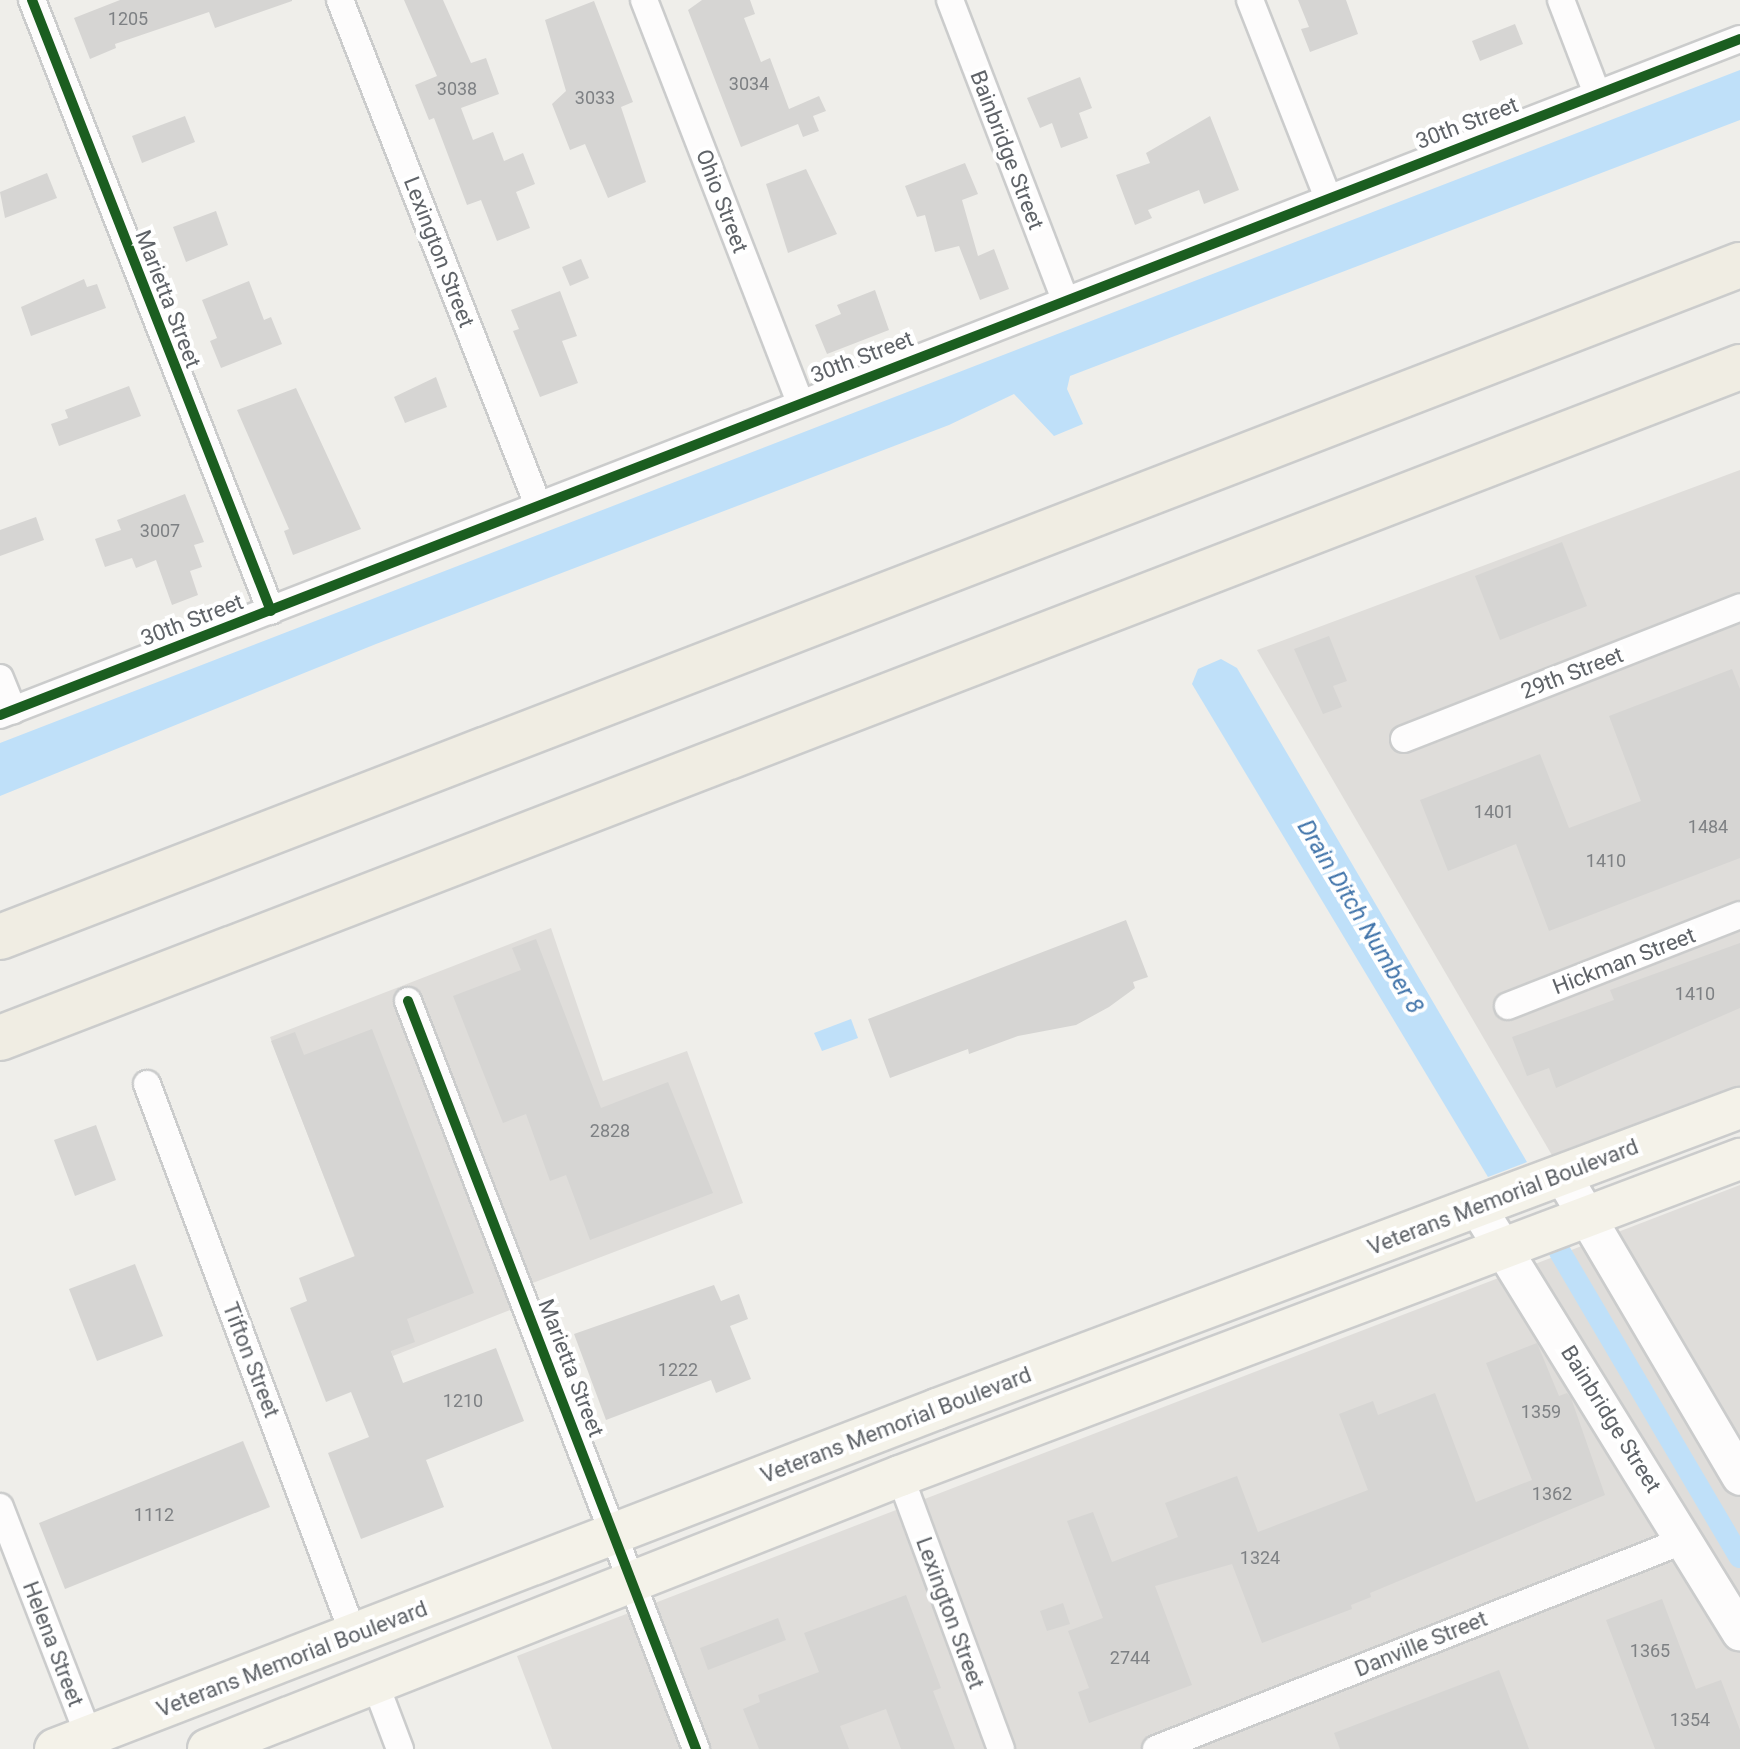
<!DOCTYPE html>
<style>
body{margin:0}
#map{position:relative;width:1740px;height:1749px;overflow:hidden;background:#efeeea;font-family:Roboto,sans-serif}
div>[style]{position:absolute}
.industrial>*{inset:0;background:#dfddda}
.water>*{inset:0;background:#bfe0f9}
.canal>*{height:22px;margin:-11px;padding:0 11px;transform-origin:11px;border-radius:11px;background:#bfe0f9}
.building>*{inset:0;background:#d6d5d3}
.roads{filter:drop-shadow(2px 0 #cbcccc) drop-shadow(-2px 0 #cbcccc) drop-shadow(0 2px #cbcccc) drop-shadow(0 -2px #cbcccc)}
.street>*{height:26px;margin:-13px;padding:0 13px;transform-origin:13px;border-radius:13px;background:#fdfcfc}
.secondary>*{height:36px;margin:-18px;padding:0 18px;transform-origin:18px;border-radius:18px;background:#fdfcfc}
.primary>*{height:40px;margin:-20px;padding:0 20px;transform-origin:20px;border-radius:20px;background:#f4f2e9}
.highway>*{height:44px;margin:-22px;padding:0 22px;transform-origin:22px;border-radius:22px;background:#f0ede3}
.cycleway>*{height:10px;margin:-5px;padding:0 5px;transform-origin:5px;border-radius:5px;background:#1b5e20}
span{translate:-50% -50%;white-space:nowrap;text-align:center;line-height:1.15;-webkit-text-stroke:8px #fff;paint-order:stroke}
.number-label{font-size:18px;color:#7e8184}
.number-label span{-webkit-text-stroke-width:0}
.street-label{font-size:22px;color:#5f6368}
.water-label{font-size:24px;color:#4174aa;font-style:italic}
</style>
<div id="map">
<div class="industrial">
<i style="clip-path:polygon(1740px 470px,1740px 1090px,1553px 1157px,1257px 650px)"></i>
<i style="clip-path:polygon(551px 928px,603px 1081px,687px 1051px,743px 1203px,509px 1292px,515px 1308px,393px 1356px,270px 1037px)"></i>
<i style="clip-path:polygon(1740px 1185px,1740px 1749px,552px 1749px,517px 1656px)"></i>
</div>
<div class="water">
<i style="clip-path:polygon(1740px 70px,1740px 120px,1070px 376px,1067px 389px,1083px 424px,1054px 436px,1014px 394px,949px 425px,376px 644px,0 796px,0 743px)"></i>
<i style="clip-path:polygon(1221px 659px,1237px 668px,1527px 1162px,1488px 1177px,1192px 684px,1198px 669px)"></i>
<i style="clip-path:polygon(851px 1019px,858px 1038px,822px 1051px,814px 1033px)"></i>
</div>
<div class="canal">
<i style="left:1560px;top:1252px;width:354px;rotate:59.5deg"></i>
</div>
<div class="building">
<i style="clip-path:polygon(120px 0,292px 0,292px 1px,215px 28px,209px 12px,115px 44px,116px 48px,90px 59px,74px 18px)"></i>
<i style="clip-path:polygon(404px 0,443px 0,471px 63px,486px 58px,499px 94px,461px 108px,473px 140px,493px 132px,504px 161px,523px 153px,535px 184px,516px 192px,530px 228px,497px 241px,481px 200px,467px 205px,434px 118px,429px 120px,415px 85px,437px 76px)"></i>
<i style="clip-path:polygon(702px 0,750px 0,755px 14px,744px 18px,761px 62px,770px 58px,789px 109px,819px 96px,826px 111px,813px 116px,819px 131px,803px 137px,798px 124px,741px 147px,688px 10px)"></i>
<i style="clip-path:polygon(1298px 0,1346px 0,1358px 34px,1310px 52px,1301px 29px,1309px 27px)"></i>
<i style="clip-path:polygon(594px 1px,633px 102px,621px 107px,646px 182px,608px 198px,585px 144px,570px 150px,552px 104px,566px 91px,545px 20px)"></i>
<i style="clip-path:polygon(1515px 24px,1523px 44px,1480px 61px,1472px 41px)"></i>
<i style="clip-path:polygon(1080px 77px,1092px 108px,1079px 113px,1088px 138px,1061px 148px,1052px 123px,1040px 128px,1027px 98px)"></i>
<i style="clip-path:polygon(185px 116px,195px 142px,142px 163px,132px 136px)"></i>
<i style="clip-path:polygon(1210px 116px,1239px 190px,1204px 204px,1199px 190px,1148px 210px,1152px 218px,1135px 225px,1116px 175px,1150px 163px,1146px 153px)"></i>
<i style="clip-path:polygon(965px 163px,978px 194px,962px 200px,978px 256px,994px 249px,1009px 289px,980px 300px,959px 246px,935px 252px,925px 215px,917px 217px,905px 186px)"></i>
<i style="clip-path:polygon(806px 169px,837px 234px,788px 253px,766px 184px)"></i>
<i style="clip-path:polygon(47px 173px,57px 198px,5px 218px,0 192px)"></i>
<i style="clip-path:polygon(216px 211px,228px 245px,186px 262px,173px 227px)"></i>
<i style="clip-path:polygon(581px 259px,589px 278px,570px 286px,562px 267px)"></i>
<i style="clip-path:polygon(84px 279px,87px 287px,97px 284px,106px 308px,31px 336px,21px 307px)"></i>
<i style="clip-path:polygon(249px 281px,264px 320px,271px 317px,282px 344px,221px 368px,210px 341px,217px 338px,202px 300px)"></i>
<i style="clip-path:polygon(875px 290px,889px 330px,827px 354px,815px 325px,841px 314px,837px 305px)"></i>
<i style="clip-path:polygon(560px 291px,577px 336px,562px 341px,578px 383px,540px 397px,513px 331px,519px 329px,511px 310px)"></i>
<i style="clip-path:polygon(436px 377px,447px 407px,405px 423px,394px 397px)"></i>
<i style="clip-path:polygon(129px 386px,141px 416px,59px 446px,51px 424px,68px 418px,65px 410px)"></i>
<i style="clip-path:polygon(296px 388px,361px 529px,293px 555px,284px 531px,289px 529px,237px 410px)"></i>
<i style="clip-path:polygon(185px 494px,204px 542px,194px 545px,202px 567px,190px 571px,198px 595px,172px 605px,156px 560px,136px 568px,132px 558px,105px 567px,95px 539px,121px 530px,117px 520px)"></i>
<i style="clip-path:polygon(36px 517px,44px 540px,0 556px,0 530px)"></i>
<i style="clip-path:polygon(1562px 542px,1587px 606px,1500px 640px,1475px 576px)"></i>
<i style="clip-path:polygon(1329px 636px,1347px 681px,1333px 686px,1342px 707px,1323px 714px,1294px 649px)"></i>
<i style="clip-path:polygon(1732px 669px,1740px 689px,1740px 858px,1549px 931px,1516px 844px,1448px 871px,1420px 800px,1540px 754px,1569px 828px,1641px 801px,1609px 716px)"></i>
<i style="clip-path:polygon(1126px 920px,1148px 977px,1133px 982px,1135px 988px,1109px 1007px,1076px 1025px,1018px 1036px,969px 1054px,968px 1049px,890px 1078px,868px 1019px)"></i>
<i style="clip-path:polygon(536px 939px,601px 1108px,668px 1082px,713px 1193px,590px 1240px,566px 1175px,550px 1181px,526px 1114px,503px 1123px,453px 996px,521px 970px,512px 948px)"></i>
<i style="clip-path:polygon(1740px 943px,1740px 1008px,1556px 1088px,1549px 1068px,1527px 1076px,1512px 1037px,1614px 1000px,1610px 990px)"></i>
<i style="clip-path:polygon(372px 1029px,474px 1293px,407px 1319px,415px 1342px,391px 1351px,403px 1383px,496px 1348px,524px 1421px,426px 1460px,444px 1507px,361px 1539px,328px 1453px,369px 1437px,351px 1392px,326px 1402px,290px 1308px,307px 1301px,299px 1278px,355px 1256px,271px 1041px,295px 1032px,304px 1055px)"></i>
<i style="clip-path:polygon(96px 1125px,116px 1180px,75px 1196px,54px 1140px)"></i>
<i style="clip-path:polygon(135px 1264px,163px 1336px,97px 1361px,69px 1289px)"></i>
<i style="clip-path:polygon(714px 1285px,721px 1301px,739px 1294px,748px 1319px,730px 1326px,751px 1379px,716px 1393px,711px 1380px,606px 1420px,574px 1334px)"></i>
<i style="clip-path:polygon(1537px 1343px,1559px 1396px,1567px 1393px,1571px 1398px,1605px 1495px,1370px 1593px,1371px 1597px,1351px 1605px,1352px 1609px,1262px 1643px,1232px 1564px,1155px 1586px,1192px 1685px,1089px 1723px,1078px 1692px,1089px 1688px,1068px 1631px,1103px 1618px,1067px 1521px,1093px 1512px,1112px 1562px,1178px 1537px,1165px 1503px,1237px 1476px,1258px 1532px,1368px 1490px,1339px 1414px,1373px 1401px,1378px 1415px,1435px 1393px,1476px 1502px,1532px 1480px,1486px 1363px)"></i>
<i style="clip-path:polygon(243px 1441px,270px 1507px,65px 1589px,39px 1523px)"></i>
<i style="clip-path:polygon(906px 1595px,941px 1688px,933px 1691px,955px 1749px,901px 1749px,886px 1709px,840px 1726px,849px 1749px,759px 1749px,743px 1709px,760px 1702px,758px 1695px,819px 1672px,804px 1633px)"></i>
<i style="clip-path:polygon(1662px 1599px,1696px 1689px,1721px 1680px,1740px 1730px,1740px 1749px,1655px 1749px,1606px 1620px)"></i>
<i style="clip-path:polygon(1063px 1603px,1070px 1624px,1047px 1631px,1040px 1611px)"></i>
<i style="clip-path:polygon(778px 1618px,786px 1640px,708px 1670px,700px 1648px)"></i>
<i style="clip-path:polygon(1499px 1670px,1529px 1749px,1340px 1749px,1334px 1733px)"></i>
</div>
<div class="roads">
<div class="street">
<i style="left:32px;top:0;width:656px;rotate:68.64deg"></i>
<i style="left:340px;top:0;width:542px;rotate:68.59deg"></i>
<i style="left:644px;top:0;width:431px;rotate:68.8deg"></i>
<i style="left:950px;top:0;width:320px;rotate:69deg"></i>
<i style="left:1250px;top:0;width:213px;rotate:68.5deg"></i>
<i style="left:1561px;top:0;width:101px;rotate:69deg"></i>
<i style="left:0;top:678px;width:35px;rotate:68deg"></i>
<i style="left:0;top:715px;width:1867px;rotate:-21.23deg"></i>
<i style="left:1404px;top:739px;width:361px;rotate:-21.4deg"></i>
<i style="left:408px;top:1001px;width:802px;rotate:68.94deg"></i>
<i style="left:1508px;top:1006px;width:249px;rotate:-21.4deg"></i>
<i style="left:147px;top:1084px;width:590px;rotate:69.44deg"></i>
<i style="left:900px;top:1476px;width:291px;rotate:69.7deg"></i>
<i style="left:0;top:1507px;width:246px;rotate:68.8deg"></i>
<i style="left:375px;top:1683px;width:71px;rotate:69.3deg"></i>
<i style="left:1156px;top:1749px;width:569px;rotate:-21.56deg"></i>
</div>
<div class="secondary">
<i style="left:1563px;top:1176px;width:349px;rotate:59.5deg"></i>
<i style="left:1478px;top:1208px;width:499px;rotate:58.3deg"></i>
</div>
<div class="primary">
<i style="left:55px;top:1749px;width:945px;rotate:-21.08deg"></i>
<i style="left:937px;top:1409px;width:858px;rotate:-20.55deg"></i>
<i style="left:208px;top:1749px;width:744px;rotate:-21.53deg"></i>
<i style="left:900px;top:1476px;width:898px;rotate:-20.68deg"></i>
</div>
<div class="highway">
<i style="left:0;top:937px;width:1865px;rotate:-21.12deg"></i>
<i style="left:0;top:1038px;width:1865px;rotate:-21.09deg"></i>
</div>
</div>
<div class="cycleway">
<i style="left:32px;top:0;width:656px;rotate:68.64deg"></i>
<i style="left:0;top:715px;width:1867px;rotate:-21.23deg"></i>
<i style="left:408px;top:1001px;width:802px;rotate:68.94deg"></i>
</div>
<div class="number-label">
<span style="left:128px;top:19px">1205</span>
<span style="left:749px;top:84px">3034</span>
<span style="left:457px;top:89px">3038</span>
<span style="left:595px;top:98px">3033</span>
<span style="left:160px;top:531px">3007</span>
<span style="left:1494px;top:812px">1401</span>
<span style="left:1708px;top:827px">1484</span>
<span style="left:1606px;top:861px">1410</span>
<span style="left:1695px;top:994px">1410</span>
<span style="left:610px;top:1131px">2828</span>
<span style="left:678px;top:1370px">1222</span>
<span style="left:463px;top:1401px">1210</span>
<span style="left:1541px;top:1412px">1359</span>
<span style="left:1552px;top:1494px">1362</span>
<span style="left:154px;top:1515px">1112</span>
<span style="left:1260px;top:1558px">1324</span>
<span style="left:1650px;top:1651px">1365</span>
<span style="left:1130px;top:1658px">2744</span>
<span style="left:1690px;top:1720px">1354</span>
</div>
<div class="street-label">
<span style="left:1467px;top:123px;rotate:-21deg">30th Street</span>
<span style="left:1007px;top:150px;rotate:69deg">Bainbridge Street</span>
<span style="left:722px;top:201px;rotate:69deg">Ohio Street</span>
<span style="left:439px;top:252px;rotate:69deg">Lexington Street</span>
<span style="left:168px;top:299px;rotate:69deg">Marietta Street</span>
<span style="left:862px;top:357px;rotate:-21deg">30th Street</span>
<span style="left:192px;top:620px;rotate:-21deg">30th Street</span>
<span style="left:1572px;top:673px;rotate:-21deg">29th Street</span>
<span style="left:1624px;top:961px;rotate:-21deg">Hickman Street</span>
<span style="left:1503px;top:1197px;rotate:-21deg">Veterans Memorial Boulevard</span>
<span style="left:251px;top:1360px;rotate:69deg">Tifton Street</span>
<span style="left:571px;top:1368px;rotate:69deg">Marietta Street</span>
<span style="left:1611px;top:1419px;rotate:58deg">Bainbridge Street</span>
<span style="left:896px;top:1425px;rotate:-21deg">Veterans Memorial Boulevard</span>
<span style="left:950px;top:1613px;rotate:70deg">Lexington Street</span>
<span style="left:53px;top:1644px;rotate:69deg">Helena Street</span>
<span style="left:1421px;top:1644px;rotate:-22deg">Danville Street</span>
<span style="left:292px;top:1659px;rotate:-21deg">Veterans Memorial Boulevard</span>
</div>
<div class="water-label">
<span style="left:1360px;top:917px;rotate:59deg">Drain Ditch Number 8</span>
</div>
</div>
